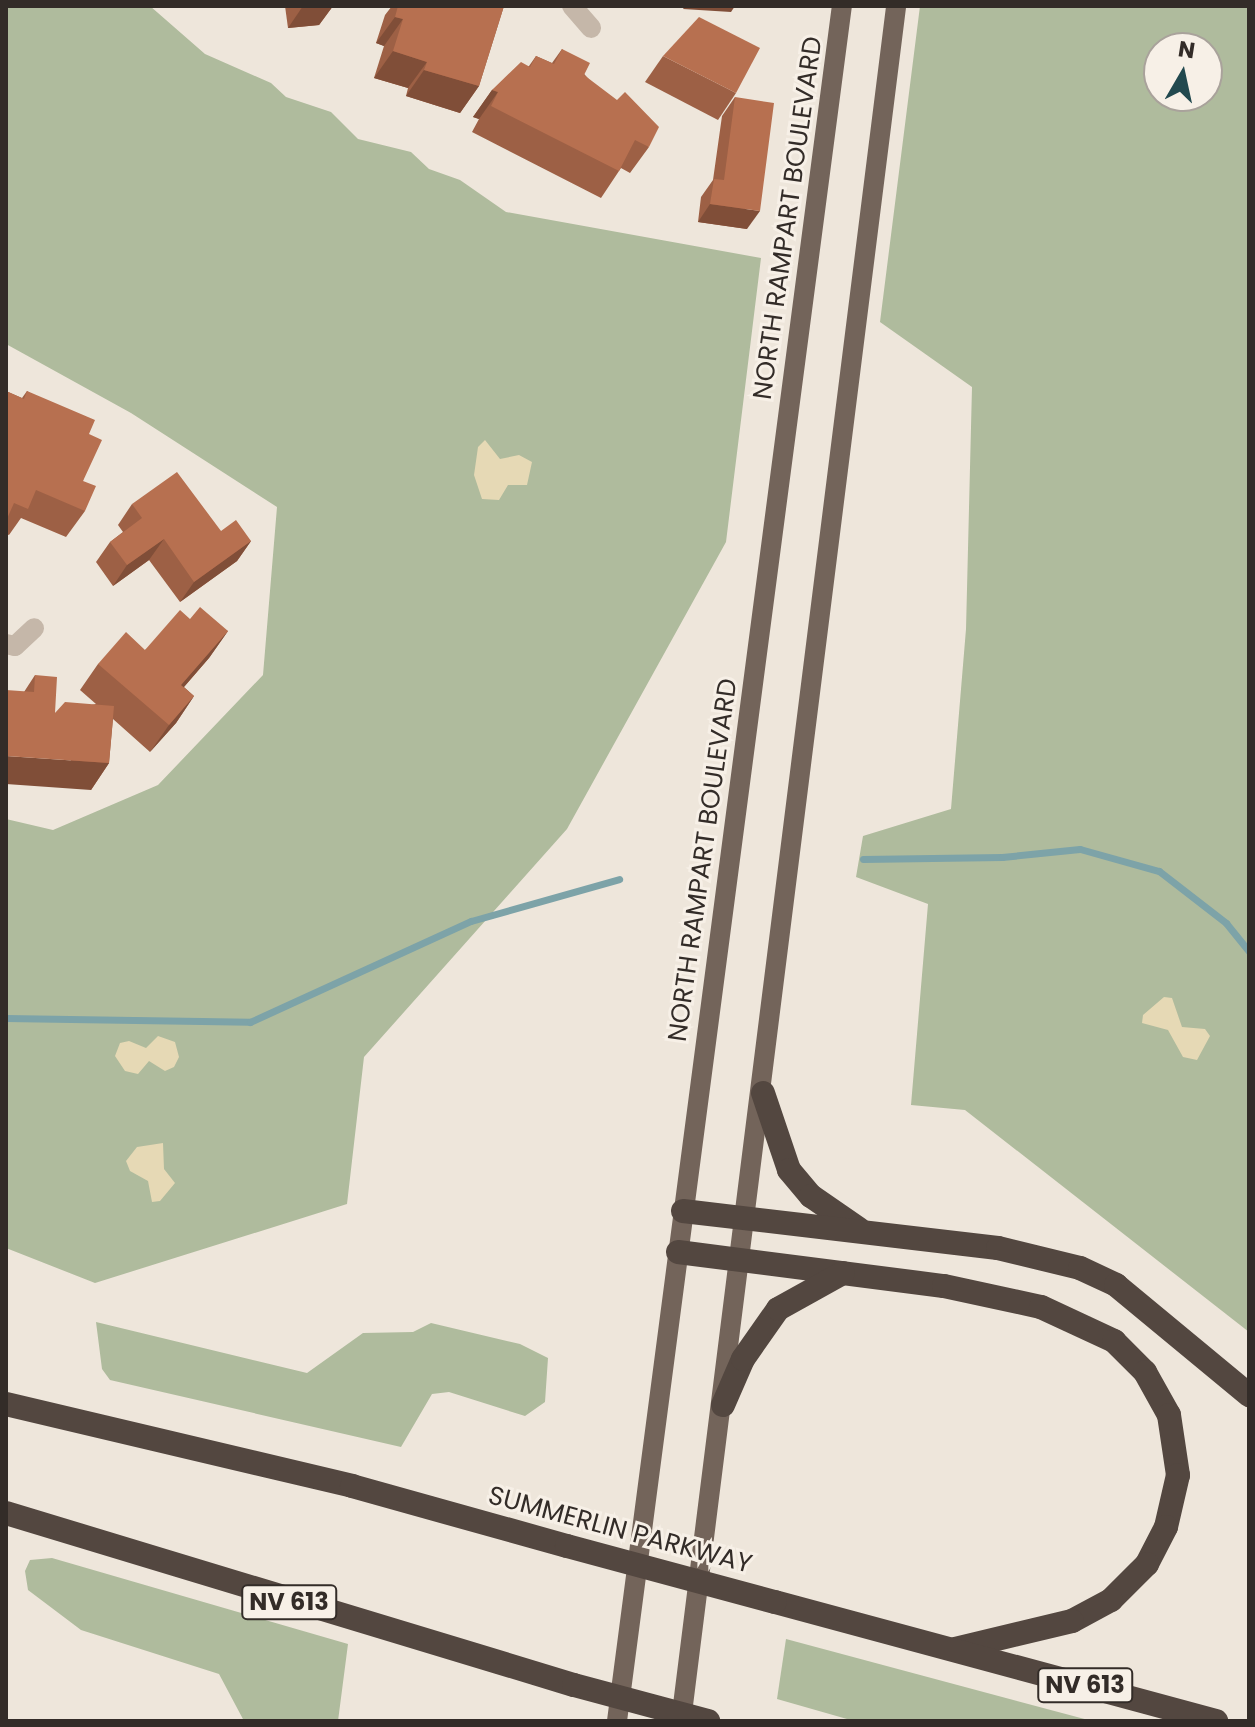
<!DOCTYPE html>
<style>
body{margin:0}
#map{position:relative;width:1255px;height:1727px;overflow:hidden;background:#eee6db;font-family:Poppins,sans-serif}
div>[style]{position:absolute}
.green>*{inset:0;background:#afbb9d}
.sand>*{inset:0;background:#e6d9b5}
.stream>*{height:7px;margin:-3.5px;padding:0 3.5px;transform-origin:3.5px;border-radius:3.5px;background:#7da3a8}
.minor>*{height:20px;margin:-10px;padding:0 10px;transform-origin:10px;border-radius:10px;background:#c5b7a9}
.major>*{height:20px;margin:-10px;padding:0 10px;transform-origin:10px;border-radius:10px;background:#73645a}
.highway>*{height:24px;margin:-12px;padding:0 12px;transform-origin:12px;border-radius:12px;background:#534740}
.highway-bridge>*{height:24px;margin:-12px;padding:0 12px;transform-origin:12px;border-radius:12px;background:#534740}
.wall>*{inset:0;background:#9d6045}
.shaded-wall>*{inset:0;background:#804e38}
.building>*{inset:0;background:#b77050}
span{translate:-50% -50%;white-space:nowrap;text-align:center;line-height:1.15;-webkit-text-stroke:6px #f7f0e7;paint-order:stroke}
.shield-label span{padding:2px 6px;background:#f7f0e7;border:2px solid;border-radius:6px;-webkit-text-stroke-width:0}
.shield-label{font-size:24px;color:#332c28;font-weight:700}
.street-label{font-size:26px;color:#332c28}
.frame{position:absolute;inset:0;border:8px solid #332c28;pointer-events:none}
.north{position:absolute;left:1143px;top:32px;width:80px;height:80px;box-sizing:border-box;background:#f7f0e7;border:2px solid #a9a29b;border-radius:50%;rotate:9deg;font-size:22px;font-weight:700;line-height:32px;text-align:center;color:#332c28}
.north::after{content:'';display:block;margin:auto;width:28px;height:36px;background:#22494f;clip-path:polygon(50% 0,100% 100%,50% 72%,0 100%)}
</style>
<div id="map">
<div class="green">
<i style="clip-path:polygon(6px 6px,150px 6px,205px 54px,271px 83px,286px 97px,331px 112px,358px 139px,411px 152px,429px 169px,460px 180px,506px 212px,761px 258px,726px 542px,567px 829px,364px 1057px,347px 1204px,95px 1283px,6px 1248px,6px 819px,53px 830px,158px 785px,263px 675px,277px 507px,131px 413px,6px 344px)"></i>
<i style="clip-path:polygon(evenodd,920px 6px,1249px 6px,1249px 1332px,965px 1110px,911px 1105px,928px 904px,856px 877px,863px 836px,951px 809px,966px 629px,972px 387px,880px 322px,920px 6px,1159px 48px,1207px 48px,1207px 96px,1159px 96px,1159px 48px)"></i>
<i style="clip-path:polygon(96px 1322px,307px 1373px,363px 1333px,413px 1332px,431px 1323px,520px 1344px,548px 1358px,545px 1402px,525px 1416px,449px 1392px,432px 1394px,401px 1447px,110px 1380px,102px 1369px)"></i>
<i style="clip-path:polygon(52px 1558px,348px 1644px,338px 1721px,244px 1721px,219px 1674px,81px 1630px,28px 1590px,25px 1571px,30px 1560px)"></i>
<i style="clip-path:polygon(786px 1639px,1092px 1721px,854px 1721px,777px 1699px)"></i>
</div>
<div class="sand">
<i style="clip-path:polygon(485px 440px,500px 459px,519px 455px,532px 462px,527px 485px,508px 485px,499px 500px,482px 499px,474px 475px,478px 447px)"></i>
<i style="clip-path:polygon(1164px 997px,1172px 998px,1182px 1027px,1205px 1029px,1210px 1036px,1197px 1060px,1183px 1057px,1168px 1030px,1142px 1023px,1143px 1015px)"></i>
<i style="clip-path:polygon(158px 1036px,175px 1042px,179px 1057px,174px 1067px,165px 1071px,149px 1061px,138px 1074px,125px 1071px,115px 1056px,120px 1043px,129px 1041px,146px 1048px)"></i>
<i style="clip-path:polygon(163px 1143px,164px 1169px,175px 1183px,160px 1201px,152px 1202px,148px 1181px,130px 1171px,126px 1161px,137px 1147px)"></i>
</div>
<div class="stream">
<i style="left:863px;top:859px;width:139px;rotate:-0.8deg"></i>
<i style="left:1002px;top:857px;width:78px;rotate:-5.9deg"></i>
<i style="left:1080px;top:849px;width:82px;rotate:15.6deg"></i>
<i style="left:1159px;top:871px;width:85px;rotate:37.8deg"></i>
<i style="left:1226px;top:923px;width:36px;rotate:51deg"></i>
<i style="left:6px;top:1018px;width:244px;rotate:0.9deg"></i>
<i style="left:250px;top:1022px;width:243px;rotate:-24.6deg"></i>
<i style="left:471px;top:921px;width:154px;rotate:-15.8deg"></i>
</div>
<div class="minor">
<i style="left:572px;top:6px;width:29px;rotate:49deg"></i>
<i style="left:6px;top:644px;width:9px;rotate:13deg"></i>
<i style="left:15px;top:646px;width:26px;rotate:-43deg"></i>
</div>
<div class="major">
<i style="left:617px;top:1721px;width:1730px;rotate:-82.53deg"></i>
<i style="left:681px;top:1721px;width:1728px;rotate:-82.85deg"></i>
</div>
<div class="highway">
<i style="left:763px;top:1093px;width:81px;rotate:71.3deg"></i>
<i style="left:789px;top:1170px;width:34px;rotate:50deg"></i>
<i style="left:811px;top:1196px;width:58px;rotate:34.5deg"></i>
<i style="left:683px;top:1211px;width:317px;rotate:6.7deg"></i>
<i style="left:998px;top:1248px;width:84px;rotate:13.7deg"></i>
<i style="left:1080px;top:1268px;width:40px;rotate:25deg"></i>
<i style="left:1116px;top:1285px;width:173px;rotate:39.6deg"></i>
<i style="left:678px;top:1252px;width:268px;rotate:7.3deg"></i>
<i style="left:944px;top:1286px;width:99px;rotate:12.2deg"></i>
<i style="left:1041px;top:1307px;width:81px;rotate:25deg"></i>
<i style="left:1114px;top:1341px;width:44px;rotate:45deg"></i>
<i style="left:1145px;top:1372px;width:49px;rotate:60.8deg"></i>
<i style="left:1169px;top:1415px;width:61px;rotate:81.5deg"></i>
<i style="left:1178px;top:1475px;width:53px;rotate:103deg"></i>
<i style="left:1166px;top:1527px;width:42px;rotate:117.2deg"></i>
<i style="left:1147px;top:1564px;width:51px;rotate:135deg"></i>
<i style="left:1111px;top:1600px;width:44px;rotate:151.7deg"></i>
<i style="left:1072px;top:1621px;width:120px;rotate:166.5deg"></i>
<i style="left:6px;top:1404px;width:356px;rotate:13.3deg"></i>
<i style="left:352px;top:1486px;width:223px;rotate:15.6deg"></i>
<i style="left:723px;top:1405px;width:50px;rotate:-66.5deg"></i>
<i style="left:743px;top:1359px;width:61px;rotate:-55deg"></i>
<i style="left:778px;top:1309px;width:74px;rotate:-29deg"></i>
<i style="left:6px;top:1513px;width:593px;rotate:16.85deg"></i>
<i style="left:775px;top:1602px;width:457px;rotate:15.1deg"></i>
</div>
<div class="highway-bridge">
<i style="left:567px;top:1546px;width:215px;rotate:15.1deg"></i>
<i style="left:574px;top:1685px;width:139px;rotate:15deg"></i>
</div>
<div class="wall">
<i style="clip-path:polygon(285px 6px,333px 6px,319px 25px,288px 28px)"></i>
<i style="clip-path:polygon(392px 6px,504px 6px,479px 86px,460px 113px,406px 96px,408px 88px,374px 78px,384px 46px,376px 43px,385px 15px)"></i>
<i style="clip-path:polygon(562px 49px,649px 147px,630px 173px,621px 168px,601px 198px,472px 132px,479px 119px,473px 117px,492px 90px,529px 66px,536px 56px,552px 63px)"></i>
<i style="clip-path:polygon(663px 56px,736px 93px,718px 120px,645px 82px)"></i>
<i style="clip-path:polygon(735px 97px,747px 229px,698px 222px,701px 197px,713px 180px,722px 116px)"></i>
<i style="clip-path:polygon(6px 391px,22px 398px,27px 391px,89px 434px,83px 481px,85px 511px,66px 537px,21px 518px,9px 535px,6px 534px)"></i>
<i style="clip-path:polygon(132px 504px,221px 531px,251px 541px,237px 561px,180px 602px,149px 560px,113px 586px,96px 562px,110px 542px,123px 532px,118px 525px)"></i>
<i style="clip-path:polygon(190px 619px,228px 631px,209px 658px,184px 687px,194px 696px,176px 723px,150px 752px,113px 719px,109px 763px,91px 790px,24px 692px,35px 675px,55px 713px,96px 704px,80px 690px,98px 664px,145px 650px)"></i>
</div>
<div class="shaded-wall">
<i style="clip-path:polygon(303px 6px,333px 6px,319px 25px,288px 28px)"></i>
<i style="clip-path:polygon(685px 6px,735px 6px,731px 12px,683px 9px)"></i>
<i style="clip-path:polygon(395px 17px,403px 19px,384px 46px,376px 43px)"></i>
<i style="clip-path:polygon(393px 51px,427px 62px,408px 88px,374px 78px)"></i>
<i style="clip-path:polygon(424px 70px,479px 86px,460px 113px,406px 96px)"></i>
<i style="clip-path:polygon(492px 90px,498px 92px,479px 119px,473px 117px)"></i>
<i style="clip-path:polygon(710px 204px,760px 211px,747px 229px,698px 222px)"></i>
<i style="clip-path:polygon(164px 539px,149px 560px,113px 586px,127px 565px)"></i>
<i style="clip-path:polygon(251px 541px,237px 561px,180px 602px,194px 582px)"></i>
<i style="clip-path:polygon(228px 631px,209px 658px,163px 711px,181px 685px)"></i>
<i style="clip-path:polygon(194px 696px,176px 723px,150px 752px,169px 725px)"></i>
<i style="clip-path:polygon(6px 756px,109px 763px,91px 790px,6px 784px)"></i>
</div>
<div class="building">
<i style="clip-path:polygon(398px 6px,504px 6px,479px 86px,424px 70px,427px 62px,393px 51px,403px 19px,395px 17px)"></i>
<i style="clip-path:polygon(699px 17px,760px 48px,736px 93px,663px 56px)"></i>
<i style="clip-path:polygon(562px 49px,590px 63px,584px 75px,617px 100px,625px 92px,659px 127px,649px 147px,635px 140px,619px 171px,491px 106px,498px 92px,492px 90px,521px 62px,530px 67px,536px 56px,554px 64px)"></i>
<i style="clip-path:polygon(735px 97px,774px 103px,760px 211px,710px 204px,714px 179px,724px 180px)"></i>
<i style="clip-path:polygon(6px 391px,24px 399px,27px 391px,95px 420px,89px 434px,102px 440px,83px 481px,96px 486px,85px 511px,36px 490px,28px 509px,14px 503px,6px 521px)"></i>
<i style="clip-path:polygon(177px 472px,221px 531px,236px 520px,251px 541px,194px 582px,164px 539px,127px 565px,110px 542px,142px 518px,132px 504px)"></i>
<i style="clip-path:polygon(200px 607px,228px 631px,181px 685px,194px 696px,169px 725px,98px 664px,126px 632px,145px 650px,180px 610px,190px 619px)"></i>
<i style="clip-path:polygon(35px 675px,57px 677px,55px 713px,65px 702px,114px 706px,109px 763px,6px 756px,6px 690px,34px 692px)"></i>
</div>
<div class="shield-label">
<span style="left:289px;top:1602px">NV 613</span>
<span style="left:1085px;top:1685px">NV 613</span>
</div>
<div class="street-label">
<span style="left:788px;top:218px;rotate:-82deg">NORTH RAMPART BOULEVARD</span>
<span style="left:703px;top:860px;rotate:-82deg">NORTH RAMPART BOULEVARD</span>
<span style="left:620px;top:1530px;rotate:15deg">SUMMERLIN PARKWAY</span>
</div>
<div class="frame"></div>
<div class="north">N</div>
</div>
